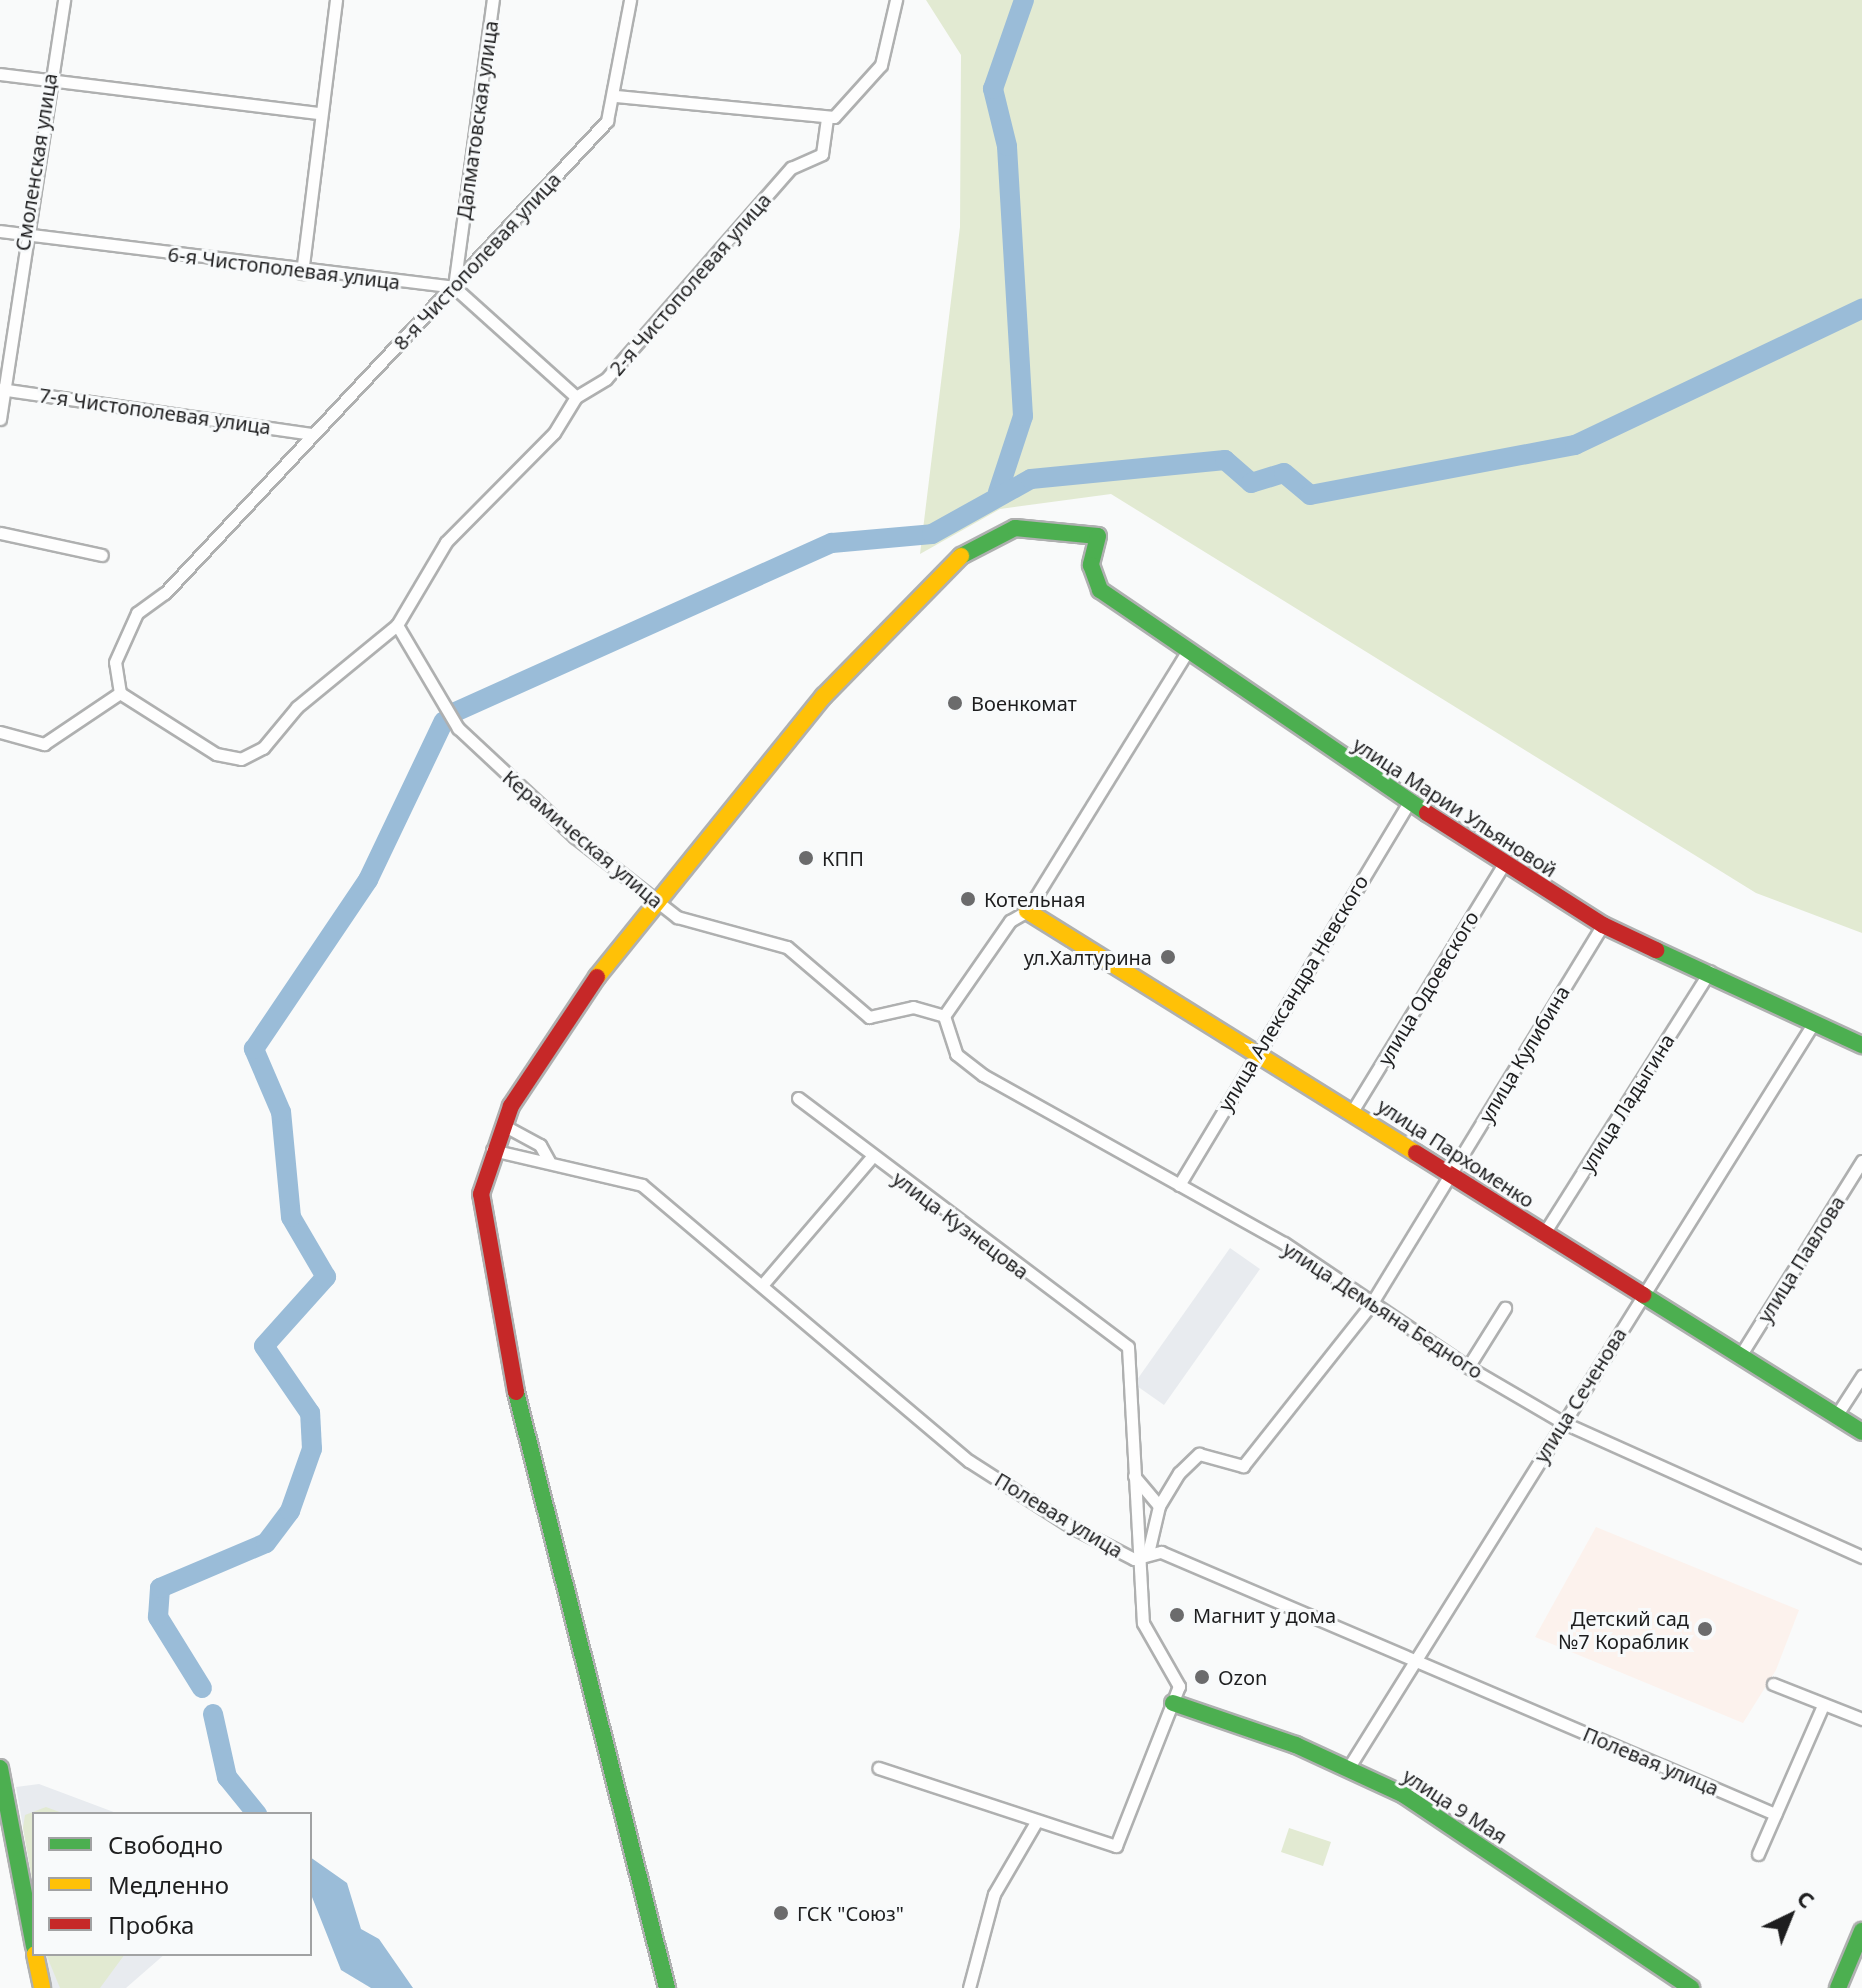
<!DOCTYPE html>
<meta charset="utf-8">
<style>
body{margin:0}
#map{position:relative;width:1862px;height:1988px;overflow:hidden;background:#f9fafa;font-family:"Noto Sans",sans-serif}
div>[style]{position:absolute}
.built>*{inset:0;background:#e8ebef}
.education>*{inset:0;background:#fcf2ed}
.green>*{inset:0;background:#e2ead2}
.water>*{inset:0;background:#9abcd8}
.river>*{height:20px;margin:-10px;padding:0 10px;transform-origin:10px;border-radius:10px;background:#9abcd8}
.roads{filter:drop-shadow(2px 0 #afb0b0) drop-shadow(-2px 0 #afb0b0) drop-shadow(0 2px #afb0b0) drop-shadow(0 -2px #afb0b0)}
.street>*{height:11px;margin:-5.5px;padding:0 5.5px;transform-origin:5.5px;border-radius:5.5px;background:#fefefe}
.fast>*{height:16px;margin:-8px;padding:0 8px;transform-origin:8px;border-radius:8px;background:#4caf50}
.slow>*{height:16px;margin:-8px;padding:0 8px;transform-origin:8px;border-radius:8px;background:#ffc107}
.jam>*{height:16px;margin:-8px;padding:0 8px;transform-origin:8px;border-radius:8px;background:#c62828}
.dots>*{width:22px;height:22px;translate:-50% -50%;box-sizing:border-box;border:4px solid #f8fafb;border-radius:50%}
span{translate:-50% -50%;white-space:nowrap;text-align:center;line-height:1.15;-webkit-text-stroke:6px #f8fafb;paint-order:stroke}
.street-label{font-size:20px;color:#1e1e1f}
.poi-label{font-size:20px;color:#1e1e1f}
.left{translate:0 -50%;text-align:left}
.right{translate:-100% -50%;text-align:right}
.legend{position:absolute;left:32px;top:1812px;width:280px;height:144px;box-sizing:border-box;background:#f8fafb;border:2px solid #a1a2a3;margin:0;padding:10px 14px;list-style:none;font-size:24px;color:#1e1e1f}
.legend li{display:flex;align-items:center;gap:16px;height:40px}
.legend b{width:40px;border:2px solid #a1a2a3}
.north{position:absolute;left:1750px;top:1876px;width:80px;height:80px;-webkit-text-stroke:6px #f8fafb;paint-order:stroke;rotate:43deg;font-size:22px;font-weight:700;line-height:32px;text-align:center;color:#1e1e1f}
.north::after{content:'';display:block;margin:auto;width:28px;height:36px;background:#1e1e1f;clip-path:polygon(50% 0,100% 100%,50% 72%,0 100%)}
</style>
<div id="map">
<div class="built">
<i style="clip-path:polygon(1230px 1248px,1260px 1269px,1164px 1405px,1134px 1384px)"></i>
<i style="clip-path:polygon(39px 1784px,119px 1814px,34px 1814px,34px 1890px,16px 1787px)"></i>
<i style="clip-path:polygon(46px 1954px,165px 1954px,126px 1988px,52px 1988px)"></i>
</div>
<div class="education">
<i style="clip-path:polygon(1596px 1527px,1799px 1610px,1776px 1670px,1743px 1723px,1535px 1637px)"></i>
</div>
<div class="green">
<i style="clip-path:polygon(926px 0,1862px 0,1862px 933px,1756px 893px,1111px 494px,1000px 509px,920px 554px,960px 227px,961px 55px)"></i>
<i style="clip-path:polygon(46px 1807px,65px 1814px,34px 1814px,34px 1890px,23px 1828px,25px 1815px)"></i>
<i style="clip-path:polygon(1289px 1828px,1331px 1842px,1323px 1866px,1281px 1852px)"></i>
<i style="clip-path:polygon(46px 1954px,125px 1954px,100px 1988px,60px 1988px)"></i>
</div>
<div class="water">
<i style="clip-path:polygon(310px 1857px,347px 1883px,361px 1929px,379px 1939px,413px 1988px,371px 1988px,341px 1970px,310px 1892px)"></i>
</div>
<div class="river">
<i style="left:998px;top:492px;width:80px;rotate:-71.8deg"></i>
<i style="left:1023px;top:416px;width:270px;rotate:-93.4deg"></i>
<i style="left:1007px;top:146px;width:59px;rotate:-103.8deg"></i>
<i style="left:993px;top:89px;width:94px;rotate:-70.8deg"></i>
<i style="left:453px;top:713px;width:415px;rotate:-24.2deg"></i>
<i style="left:832px;top:543px;width:100px;rotate:-5.1deg"></i>
<i style="left:932px;top:534px;width:113px;rotate:-29.1deg"></i>
<i style="left:1031px;top:479px;width:195px;rotate:-5.6deg"></i>
<i style="left:1225px;top:460px;width:35px;rotate:41deg"></i>
<i style="left:1251px;top:483px;width:34px;rotate:-17deg"></i>
<i style="left:1284px;top:473px;width:34px;rotate:40deg"></i>
<i style="left:1310px;top:495px;width:270px;rotate:-10.7deg"></i>
<i style="left:1575px;top:445px;width:318px;rotate:-25.4deg"></i>
<i style="left:202px;top:1688px;width:84px;rotate:-121.8deg"></i>
<i style="left:158px;top:1617px;width:29px;rotate:-86deg"></i>
<i style="left:160px;top:1588px;width:115px;rotate:-23deg"></i>
<i style="left:266px;top:1543px;width:40px;rotate:-53deg"></i>
<i style="left:290px;top:1511px;width:66px;rotate:-70.5deg"></i>
<i style="left:312px;top:1449px;width:36px;rotate:-93deg"></i>
<i style="left:310px;top:1413px;width:81px;rotate:-124.5deg"></i>
<i style="left:264px;top:1346px;width:93px;rotate:-48.1deg"></i>
<i style="left:326px;top:1277px;width:69px;rotate:-120.3deg"></i>
<i style="left:291px;top:1217px;width:105px;rotate:-95.4deg"></i>
<i style="left:281px;top:1112px;width:69px;rotate:-113.2deg"></i>
<i style="left:254px;top:1049px;width:204px;rotate:-56deg"></i>
<i style="left:368px;top:880px;width:176px;rotate:-64.5deg"></i>
<i style="left:213px;top:1714px;width:65px;rotate:77.5deg"></i>
<i style="left:227px;top:1777px;width:48px;rotate:51deg"></i>
</div>
<div class="roads">
<div class="street">
<i style="left:0;top:74px;width:321px;rotate:7deg"></i>
<i style="left:616px;top:96px;width:219px;rotate:5.5deg"></i>
<i style="left:834px;top:117px;width:70px;rotate:-47.9deg"></i>
<i style="left:881px;top:65px;width:67px;rotate:-77deg"></i>
<i style="left:0;top:231px;width:457px;rotate:7deg"></i>
<i style="left:454px;top:287px;width:164px;rotate:42deg"></i>
<i style="left:302px;top:273px;width:275px;rotate:-82.9deg"></i>
<i style="left:454px;top:287px;width:290px;rotate:-82.3deg"></i>
<i style="left:0;top:389px;width:314px;rotate:8.2deg"></i>
<i style="left:0;top:419px;width:424px;rotate:-81.3deg"></i>
<i style="left:0;top:533px;width:104px;rotate:12.2deg"></i>
<i style="left:397px;top:625px;width:120px;rotate:59.4deg"></i>
<i style="left:458px;top:728px;width:160px;rotate:43deg"></i>
<i style="left:575px;top:837px;width:130px;rotate:38.1deg"></i>
<i style="left:677px;top:917px;width:114px;rotate:15.3deg"></i>
<i style="left:787px;top:947px;width:108px;rotate:40.5deg"></i>
<i style="left:869px;top:1017px;width:45px;rotate:-12.8deg"></i>
<i style="left:913px;top:1007px;width:32px;rotate:16deg"></i>
<i style="left:944px;top:1016px;width:116px;rotate:-55.2deg"></i>
<i style="left:1010px;top:921px;width:20px;rotate:-30deg"></i>
<i style="left:1027px;top:911px;width:304px;rotate:-58.3deg"></i>
<i style="left:120px;top:693px;width:114px;rotate:32.4deg"></i>
<i style="left:216px;top:754px;width:25px;rotate:11deg"></i>
<i style="left:241px;top:759px;width:25px;rotate:-27deg"></i>
<i style="left:263px;top:748px;width:53px;rotate:-50.3deg"></i>
<i style="left:297px;top:707px;width:129px;rotate:-39.4deg"></i>
<i style="left:397px;top:625px;width:96px;rotate:-59.4deg"></i>
<i style="left:446px;top:542px;width:153px;rotate:-45.3deg"></i>
<i style="left:554px;top:433px;width:42px;rotate:-58.6deg"></i>
<i style="left:576px;top:397px;width:35px;rotate:-31deg"></i>
<i style="left:606px;top:379px;width:281px;rotate:-48.8deg"></i>
<i style="left:791px;top:168px;width:34px;rotate:-24deg"></i>
<i style="left:822px;top:154px;width:35px;rotate:-82deg"></i>
<i style="left:120px;top:693px;width:31px;rotate:-99deg"></i>
<i style="left:115px;top:662px;width:54px;rotate:-65.8deg"></i>
<i style="left:137px;top:613px;width:34px;rotate:-36deg"></i>
<i style="left:165px;top:593px;width:647px;rotate:-46.88deg"></i>
<i style="left:607px;top:121px;width:123px;rotate:-79.2deg"></i>
<i style="left:0;top:732px;width:46px;rotate:15.3deg"></i>
<i style="left:44px;top:744px;width:92px;rotate:-33.9deg"></i>
<i style="left:944px;top:1016px;width:40px;rotate:72deg"></i>
<i style="left:956px;top:1054px;width:34px;rotate:38deg"></i>
<i style="left:983px;top:1075px;width:345px;rotate:29.2deg"></i>
<i style="left:1284px;top:1243px;width:222px;rotate:34deg"></i>
<i style="left:1468px;top:1367px;width:109px;rotate:30.3deg"></i>
<i style="left:1562px;top:1422px;width:329px;rotate:24.2deg"></i>
<i style="left:798px;top:1098px;width:413px;rotate:37deg"></i>
<i style="left:1128px;top:1347px;width:276px;rotate:86.9deg"></i>
<i style="left:1143px;top:1623px;width:73px;rotate:60.3deg"></i>
<i style="left:1179px;top:1686px;width:172px;rotate:111.5deg"></i>
<i style="left:1116px;top:1846px;width:250px;rotate:-161.8deg"></i>
<i style="left:1353px;top:1110px;width:287px;rotate:-58.5deg"></i>
<i style="left:503px;top:1125px;width:42px;rotate:28.4deg"></i>
<i style="left:540px;top:1145px;width:18px;rotate:61deg"></i>
<i style="left:492px;top:1150px;width:154px;rotate:13.1deg"></i>
<i style="left:642px;top:1185px;width:428px;rotate:40.2deg"></i>
<i style="left:969px;top:1461px;width:122px;rotate:32.7deg"></i>
<i style="left:1072px;top:1527px;width:70px;rotate:27.3deg"></i>
<i style="left:1134px;top:1559px;width:28px;rotate:-15deg"></i>
<i style="left:1161px;top:1552px;width:668px;rotate:23.11deg"></i>
<i style="left:1179px;top:1185px;width:447px;rotate:-59deg"></i>
<i style="left:1543px;top:1235px;width:312px;rotate:-57.7deg"></i>
<i style="left:763px;top:1284px;width:167px;rotate:-49.4deg"></i>
<i style="left:1740px;top:1356px;width:230px;rotate:-58deg"></i>
<i style="left:1468px;top:1367px;width:70px;rotate:-57.9deg"></i>
<i style="left:1836px;top:1416px;width:48px;rotate:-57deg"></i>
<i style="left:1134px;top:1476px;width:39px;rotate:50deg"></i>
<i style="left:1148px;top:1553px;width:48px;rotate:-76.8deg"></i>
<i style="left:1159px;top:1506px;width:39px;rotate:-59deg"></i>
<i style="left:1179px;top:1473px;width:28px;rotate:-44deg"></i>
<i style="left:1199px;top:1454px;width:46px;rotate:15.3deg"></i>
<i style="left:1243px;top:1466px;width:204px;rotate:-51.6deg"></i>
<i style="left:1370px;top:1306px;width:447px;rotate:-58.6deg"></i>
<i style="left:1773px;top:1684px;width:96px;rotate:21.5deg"></i>
<i style="left:1349px;top:1767px;width:876px;rotate:-58.02deg"></i>
<i style="left:1758px;top:1854px;width:163px;rotate:-66.4deg"></i>
<i style="left:969px;top:1988px;width:97px;rotate:-75.1deg"></i>
<i style="left:994px;top:1894px;width:83px;rotate:-59.7deg"></i>
</div>
<div class="fast">
<i style="left:961px;top:556px;width:61px;rotate:-27.4deg"></i>
<i style="left:1015px;top:528px;width:83px;rotate:5.5deg"></i>
<i style="left:1098px;top:536px;width:30px;rotate:104deg"></i>
<i style="left:1091px;top:565px;width:27px;rotate:70deg"></i>
<i style="left:1100px;top:590px;width:396px;rotate:34.3deg"></i>
<i style="left:1656px;top:950px;width:227px;rotate:24.8deg"></i>
<i style="left:1643px;top:1295px;width:258px;rotate:32deg"></i>
<i style="left:516px;top:1392px;width:615px;rotate:75.78deg"></i>
<i style="left:1173px;top:1703px;width:130px;rotate:18.9deg"></i>
<i style="left:1296px;top:1745px;width:119px;rotate:24.8deg"></i>
<i style="left:1404px;top:1795px;width:346px;rotate:33.9deg"></i>
<i style="left:0;top:1768px;width:182px;rotate:79.2deg"></i>
<i style="left:1838px;top:1988px;width:62px;rotate:-67.2deg"></i>
</div>
<div class="slow">
<i style="left:1027px;top:911px;width:458px;rotate:31.9deg"></i>
<i style="left:597px;top:977px;width:361px;rotate:-51.1deg"></i>
<i style="left:824px;top:696px;width:196px;rotate:-45.6deg"></i>
<i style="left:35px;top:1954px;width:35px;rotate:78deg"></i>
</div>
<div class="jam">
<i style="left:1427px;top:813px;width:209px;rotate:32.5deg"></i>
<i style="left:1603px;top:925px;width:59px;rotate:25.3deg"></i>
<i style="left:1416px;top:1153px;width:268px;rotate:32deg"></i>
<i style="left:516px;top:1392px;width:201px;rotate:-100deg"></i>
<i style="left:481px;top:1194px;width:93px;rotate:-71.2deg"></i>
<i style="left:511px;top:1106px;width:155px;rotate:-56.3deg"></i>
</div>
</div>
<div class="dots">
<i style="left:955px;top:703px;background:#6b6b6c"></i>
<i style="left:806px;top:858px;background:#6b6b6c"></i>
<i style="left:968px;top:899px;background:#6b6b6c"></i>
<i style="left:1168px;top:957px;background:#6b6b6c"></i>
<i style="left:1177px;top:1615px;background:#6b6b6c"></i>
<i style="left:1705px;top:1629px;background:#6b6b6c"></i>
<i style="left:1202px;top:1677px;background:#6b6b6c"></i>
<i style="left:781px;top:1913px;background:#6b6b6c"></i>
</div>
<div class="street-label">
<span style="left:477px;top:120px;rotate:-82deg">Далматовская улица</span>
<span style="left:36px;top:162px;rotate:-81deg">Смоленская улица</span>
<span style="left:477px;top:261px;rotate:-47deg">8-я Чистополевая улица</span>
<span style="left:284px;top:268px;rotate:7deg">6-я Чистополевая улица</span>
<span style="left:690px;top:284px;rotate:-49deg">2-я Чистополевая улица</span>
<span style="left:155px;top:411px;rotate:8deg">7-я Чистополевая улица</span>
<span style="left:1455px;top:807px;rotate:33deg">улица Марии Ульяновой</span>
<span style="left:583px;top:839px;rotate:40deg">Керамическая улица</span>
<span style="left:1428px;top:988px;rotate:-59deg">улица Одоевского</span>
<span style="left:1293px;top:993px;rotate:-59deg">улица Александра Невского</span>
<span style="left:1524px;top:1054px;rotate:-59deg">улица Кулибина</span>
<span style="left:1627px;top:1103px;rotate:-58deg">улица Ладыгина</span>
<span style="left:1456px;top:1153px;rotate:33deg">улица Пархоменко</span>
<span style="left:961px;top:1225px;rotate:37deg">улица Кузнецова</span>
<span style="left:1801px;top:1259px;rotate:-58deg">улица Павлова</span>
<span style="left:1383px;top:1310px;rotate:33deg">улица Демьяна Бедного</span>
<span style="left:1580px;top:1395px;rotate:-58deg">улица Сеченова</span>
<span style="left:1059px;top:1515px;rotate:31deg">Полевая улица</span>
<span style="left:1651px;top:1761px;rotate:23deg">Полевая улица</span>
<span style="left:1455px;top:1806px;rotate:33deg">улица 9 Мая</span>
</div>
<div class="poi-label">
<span class="left" style="left:971px;top:703px">Военкомат</span>
<span class="left" style="left:822px;top:858px">КПП</span>
<span class="left" style="left:984px;top:899px">Котельная</span>
<span class="right" style="left:1152px;top:957px">ул.Халтурина</span>
<span class="left" style="left:1193px;top:1615px">Магнит у дома</span>
<span class="right" style="left:1689px;top:1630px">Детский сад<br>№7 Кораблик</span>
<span class="left" style="left:1218px;top:1677px">Ozon</span>
<span class="left" style="left:797px;top:1913px">ГСК "Союз"</span>
</div>
<ul class="legend">
<li><b style="height:10px;background:#4caf50"></b>Свободно</li>
<li><b style="height:10px;background:#ffc107"></b>Медленно</li>
<li><b style="height:10px;background:#c62828"></b>Пробка</li>
</ul>
<div class="north">С</div>
</div>
